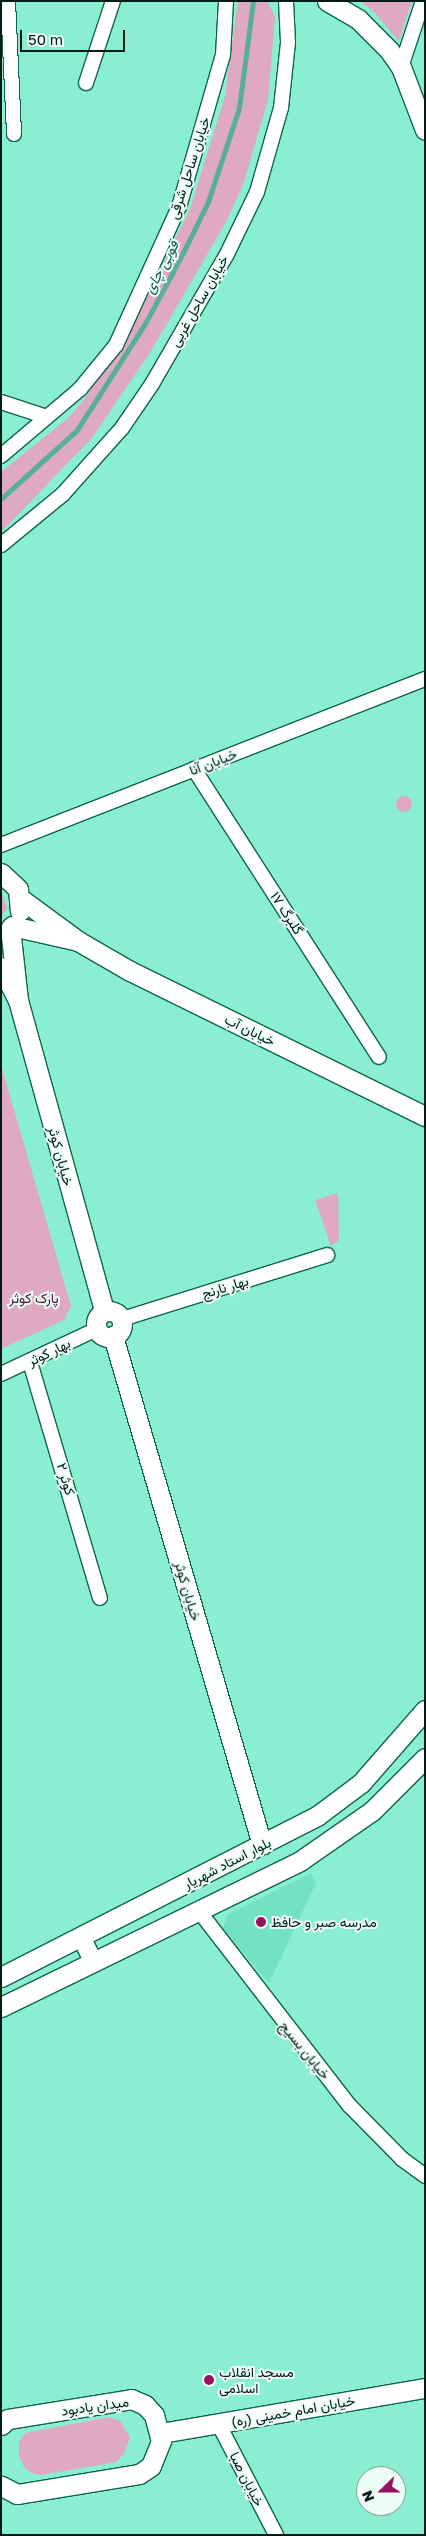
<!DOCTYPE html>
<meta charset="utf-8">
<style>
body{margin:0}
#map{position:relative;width:426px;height:2536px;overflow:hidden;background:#8aeed0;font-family:"Golos Text",Vazirmatn,sans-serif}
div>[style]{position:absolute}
.built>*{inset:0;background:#72e2c3}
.green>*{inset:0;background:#dfa9bf}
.round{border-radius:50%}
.stream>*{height:4.5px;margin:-2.25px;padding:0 2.25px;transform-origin:2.25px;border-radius:2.25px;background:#57af96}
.roads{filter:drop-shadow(1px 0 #0d6451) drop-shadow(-1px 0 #0d6451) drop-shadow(0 1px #0d6451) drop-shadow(0 -1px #0d6451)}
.minor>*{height:14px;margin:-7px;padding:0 7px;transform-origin:7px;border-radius:7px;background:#fff}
.tertiary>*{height:18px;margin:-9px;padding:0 9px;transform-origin:9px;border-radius:9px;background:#fff}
.secondary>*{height:19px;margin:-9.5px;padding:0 9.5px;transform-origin:9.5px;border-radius:9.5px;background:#fff}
.secondary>.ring{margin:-9.5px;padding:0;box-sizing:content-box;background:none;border:19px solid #fff;border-radius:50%}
.dots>*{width:14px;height:14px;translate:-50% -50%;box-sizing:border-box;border:2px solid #ebfdf6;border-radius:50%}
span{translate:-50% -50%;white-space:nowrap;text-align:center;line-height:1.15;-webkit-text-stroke:4px #ebfdf6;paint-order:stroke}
.street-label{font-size:14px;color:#001b13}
.park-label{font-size:14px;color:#4b0d2e}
.poi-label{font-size:14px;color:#001b13}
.left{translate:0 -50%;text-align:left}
.water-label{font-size:15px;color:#175e4c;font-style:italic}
.frame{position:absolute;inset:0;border:2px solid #001b13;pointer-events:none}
.north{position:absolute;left:356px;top:2466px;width:50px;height:50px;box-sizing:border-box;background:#ebfdf6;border:1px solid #8da39b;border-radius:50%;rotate:248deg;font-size:14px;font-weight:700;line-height:20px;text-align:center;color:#001b13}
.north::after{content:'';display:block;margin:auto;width:18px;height:22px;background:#9a0f60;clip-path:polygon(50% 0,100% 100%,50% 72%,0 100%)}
.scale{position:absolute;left:20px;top:30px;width:105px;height:22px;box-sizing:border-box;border:2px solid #001b13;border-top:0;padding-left:6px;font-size:15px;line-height:18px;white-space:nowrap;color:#001b13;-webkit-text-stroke:4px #ebfdf6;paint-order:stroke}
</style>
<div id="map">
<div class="built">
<i style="clip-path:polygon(311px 1873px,316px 1883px,269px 1983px,223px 1929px,227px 1915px)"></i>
</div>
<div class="green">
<i style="clip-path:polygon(238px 1px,267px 1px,275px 17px,268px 100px,243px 185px,226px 222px,151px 351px,92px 438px,1px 532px,1px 472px,67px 419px,84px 400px,136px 320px,190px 209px,225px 96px)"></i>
<i style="clip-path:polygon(360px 1px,412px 1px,399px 41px,375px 13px)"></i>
<i class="round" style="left:396px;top:796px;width:16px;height:16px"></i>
<i style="clip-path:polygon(1px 891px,7px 908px,1px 916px)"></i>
<i style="clip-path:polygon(1px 1065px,71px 1306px,64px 1320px,1px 1349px)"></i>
<i style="clip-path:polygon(338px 1193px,339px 1240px,331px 1246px,315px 1200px)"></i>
<i style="clip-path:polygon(109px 2417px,120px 2421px,130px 2437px,124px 2454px,116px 2462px,41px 2475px,31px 2473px,24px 2467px,19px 2456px,19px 2442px,25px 2433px)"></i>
</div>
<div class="stream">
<i style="left:1px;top:499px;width:103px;rotate:-42.2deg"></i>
<i style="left:77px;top:430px;width:128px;rotate:-57.4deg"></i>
<i style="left:146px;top:322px;width:81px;rotate:-61.8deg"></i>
<i style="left:184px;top:251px;width:55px;rotate:-63.9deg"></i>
<i style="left:208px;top:202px;width:99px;rotate:-71.7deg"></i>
<i style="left:239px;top:108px;width:108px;rotate:-82.5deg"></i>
</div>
<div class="roads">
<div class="minor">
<i style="left:8px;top:1px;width:133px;rotate:87.4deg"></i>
<i style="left:401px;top:67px;width:70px;rotate:-71.6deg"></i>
<i style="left:86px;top:83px;width:86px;rotate:-71.8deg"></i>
<i style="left:1px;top:402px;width:48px;rotate:18.1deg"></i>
<i style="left:1px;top:456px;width:104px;rotate:-40.3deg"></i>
<i style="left:80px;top:389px;width:57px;rotate:-50.7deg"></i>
<i style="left:116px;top:345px;width:152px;rotate:-65.5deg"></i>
<i style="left:179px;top:207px;width:158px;rotate:-73.9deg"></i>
<i style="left:223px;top:55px;width:54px;rotate:-86.8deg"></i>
<i style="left:1px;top:545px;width:80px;rotate:-39.4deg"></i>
<i style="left:63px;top:494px;width:89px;rotate:-48.2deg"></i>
<i style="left:122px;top:428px;width:53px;rotate:-55.7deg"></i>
<i style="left:152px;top:384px;width:150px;rotate:-60deg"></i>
<i style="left:227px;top:254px;width:69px;rotate:-64.2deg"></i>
<i style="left:257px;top:192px;width:87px;rotate:-74.1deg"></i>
<i style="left:281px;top:108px;width:66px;rotate:-83.9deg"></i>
<i style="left:288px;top:42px;width:41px;rotate:-92.8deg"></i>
<i style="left:194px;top:769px;width:342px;rotate:57.3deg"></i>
<i style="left:1px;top:845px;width:455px;rotate:-21.4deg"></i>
<i style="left:122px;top:1319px;width:215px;rotate:-17.3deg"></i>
<i style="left:30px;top:1362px;width:246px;rotate:73.5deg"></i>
<i style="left:1px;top:1374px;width:106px;rotate:-25.1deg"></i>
<i style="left:199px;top:1911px;width:245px;rotate:52.3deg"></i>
<i style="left:349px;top:2105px;width:76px;rotate:45.5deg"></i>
<i style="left:402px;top:2159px;width:29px;rotate:36deg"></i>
<i style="left:218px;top:2423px;width:126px;rotate:62.6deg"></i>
</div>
<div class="tertiary">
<i style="left:81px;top:1937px;width:28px;rotate:63deg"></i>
</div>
<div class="secondary">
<i style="left:327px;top:1px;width:36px;rotate:30deg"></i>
<i style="left:358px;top:19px;width:44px;rotate:45deg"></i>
<i style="left:389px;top:50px;width:21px;rotate:55deg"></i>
<i style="left:401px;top:67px;width:67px;rotate:69.1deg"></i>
<i style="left:1px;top:873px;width:23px;rotate:43deg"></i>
<i style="left:18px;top:889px;width:22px;rotate:85deg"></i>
<i style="left:12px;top:926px;width:68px;rotate:12.8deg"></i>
<i style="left:78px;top:941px;width:71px;rotate:-143.6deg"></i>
<i style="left:78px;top:941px;width:60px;rotate:30deg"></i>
<i style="left:130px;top:971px;width:329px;rotate:26.2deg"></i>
<i style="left:1px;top:967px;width:37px;rotate:63deg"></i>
<i style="left:18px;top:1000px;width:72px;rotate:-96.3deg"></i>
<i style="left:18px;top:1000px;width:323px;rotate:74.5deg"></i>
<i class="ring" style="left:96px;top:1311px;width:7px;height:7px"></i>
<i style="left:113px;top:1336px;width:530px;rotate:73.68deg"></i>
<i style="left:1px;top:1977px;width:355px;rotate:-27deg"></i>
<i style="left:317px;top:1816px;width:55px;rotate:-36.9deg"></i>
<i style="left:361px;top:1783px;width:97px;rotate:-48.8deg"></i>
<i style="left:1px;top:2007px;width:333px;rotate:-26deg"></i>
<i style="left:300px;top:1861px;width:88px;rotate:-34.8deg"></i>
<i style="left:372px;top:1811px;width:75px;rotate:-45deg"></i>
<i style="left:1px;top:2425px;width:9px;rotate:-41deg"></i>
<i style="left:8px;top:2419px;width:125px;rotate:-9.2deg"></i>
<i style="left:131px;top:2399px;width:15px;rotate:23deg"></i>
<i style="left:145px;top:2405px;width:13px;rotate:48deg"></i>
<i style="left:154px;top:2415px;width:27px;rotate:75deg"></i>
<i style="left:161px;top:2441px;width:27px;rotate:112deg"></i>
<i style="left:151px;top:2466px;width:14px;rotate:146deg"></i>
<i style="left:139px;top:2474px;width:124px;rotate:170.7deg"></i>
<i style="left:17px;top:2494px;width:18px;rotate:-153deg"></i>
<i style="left:161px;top:2433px;width:268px;rotate:-9.7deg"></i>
</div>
</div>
<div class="dots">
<i style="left:261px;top:1922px;background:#9a0f60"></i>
<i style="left:209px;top:2380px;background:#9a0f60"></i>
</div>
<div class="street-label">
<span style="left:189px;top:168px;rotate:-72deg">خیابان ساحل شرقی</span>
<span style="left:199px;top:301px;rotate:-60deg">خیابان ساحل غربی</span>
<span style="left:213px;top:762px;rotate:-21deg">خیابان آنا</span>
<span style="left:287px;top:913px;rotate:57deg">گلبرگ ۱۷</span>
<span style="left:250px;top:1030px;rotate:26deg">خیابان آب</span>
<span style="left:61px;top:1156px;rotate:75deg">خیابان کوثر</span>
<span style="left:225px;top:1287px;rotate:-17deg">بهار نارنج</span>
<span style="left:49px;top:1352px;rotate:-26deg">بهار کوثر</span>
<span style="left:66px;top:1479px;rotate:73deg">کوثر ۲</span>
<span style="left:188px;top:1591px;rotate:74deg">خیابان کوثر</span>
<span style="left:227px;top:1863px;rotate:-27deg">بلوار استاد شهریار</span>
<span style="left:305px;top:2050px;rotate:51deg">خیابان بسیج</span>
<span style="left:95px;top:2406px;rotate:-8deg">میدان یادبود</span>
<span style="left:293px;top:2411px;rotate:-10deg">خیابان امام خمینی (ره)</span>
<span style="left:247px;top:2479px;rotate:63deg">خیابان صبا</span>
</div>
<div class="park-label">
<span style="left:34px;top:1298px">پارک کوثر</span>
</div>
<div class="poi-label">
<span class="left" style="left:271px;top:1922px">مدرسه صبر و حافظ</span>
<span class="left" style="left:219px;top:2380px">مسجد انقلاب<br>اسلامی</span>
</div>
<div class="water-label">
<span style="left:161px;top:267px;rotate:-62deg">قوبی چای</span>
</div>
<div class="frame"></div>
<div class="north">N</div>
<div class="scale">50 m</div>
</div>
